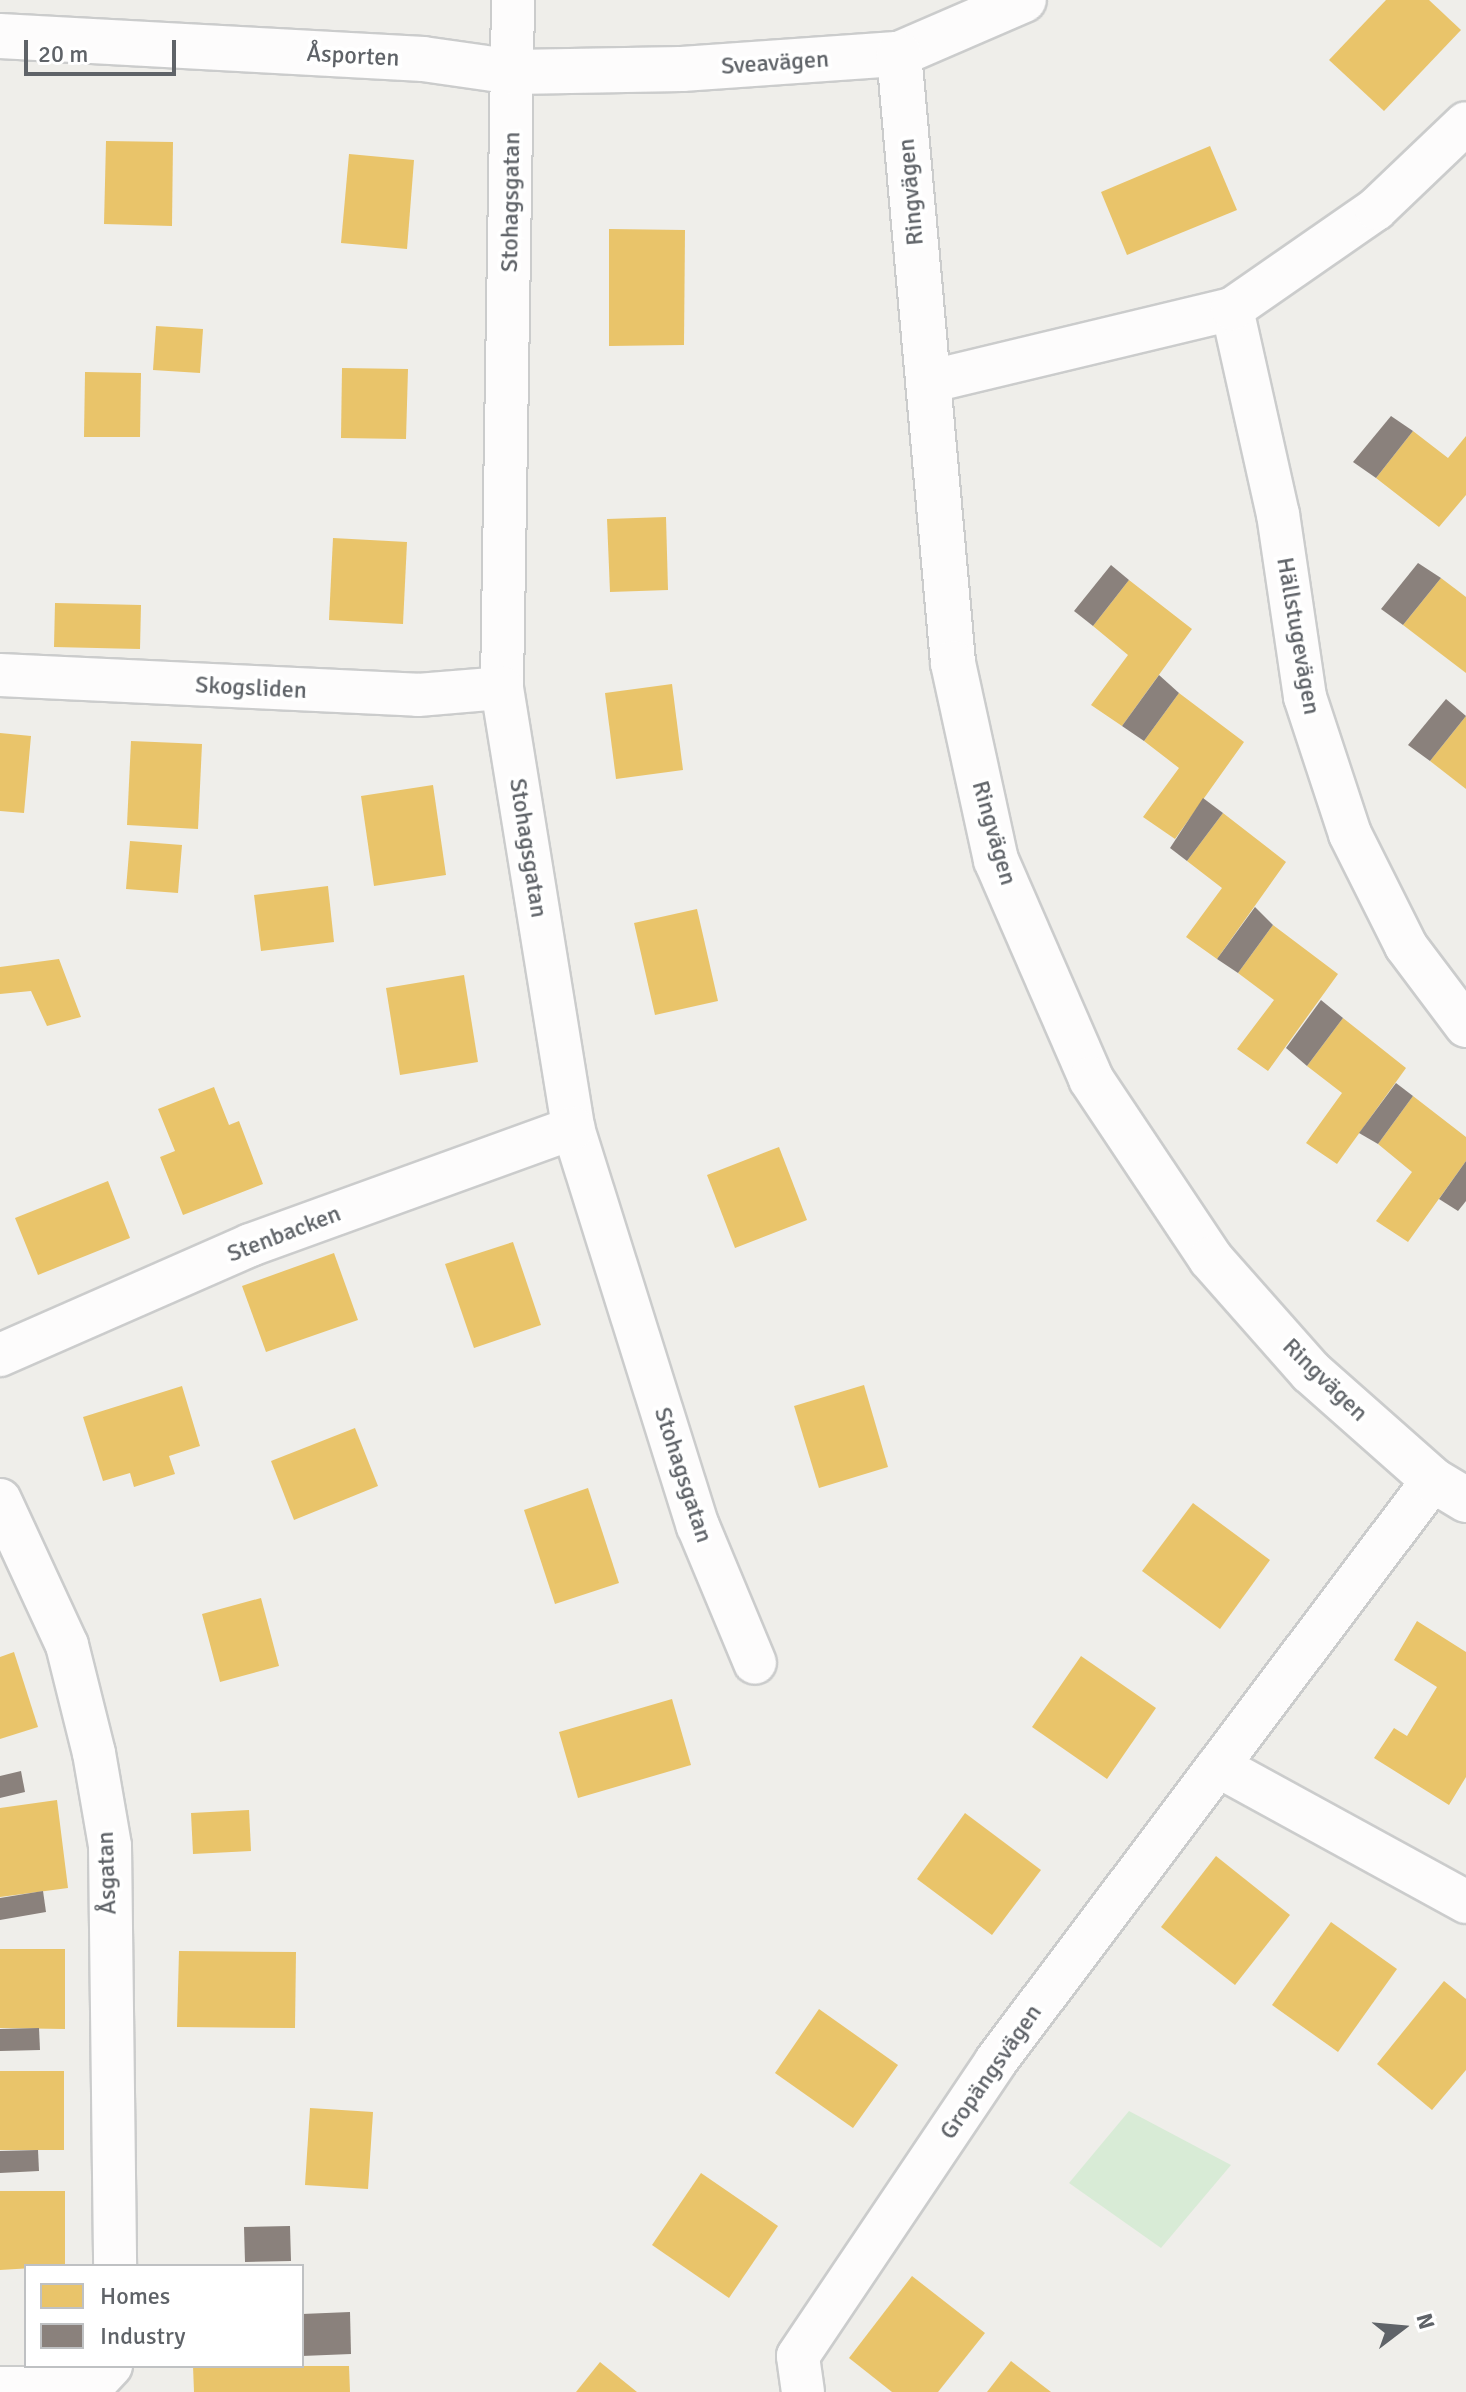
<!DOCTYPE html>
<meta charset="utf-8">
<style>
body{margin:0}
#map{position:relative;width:1466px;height:2392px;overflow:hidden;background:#efeeea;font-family:Signika,sans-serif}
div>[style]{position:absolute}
.green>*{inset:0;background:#d8ebd6}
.homes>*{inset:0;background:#e9c46a}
.industry>*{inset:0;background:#8a817c}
.roads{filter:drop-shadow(2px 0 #cbcccc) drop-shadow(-2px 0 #cbcccc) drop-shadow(0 2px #cbcccc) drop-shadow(0 -2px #cbcccc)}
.street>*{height:42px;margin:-21px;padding:0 21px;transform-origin:21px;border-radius:21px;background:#fdfcfc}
.secondary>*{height:44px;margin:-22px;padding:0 22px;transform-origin:22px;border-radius:22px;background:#fdfcfc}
span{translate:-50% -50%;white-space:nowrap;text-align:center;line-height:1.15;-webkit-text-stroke:8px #fff;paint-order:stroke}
.street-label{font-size:24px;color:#5f6368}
.legend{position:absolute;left:24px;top:2264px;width:280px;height:104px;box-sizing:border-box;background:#fff;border:2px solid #bfc1c3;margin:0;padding:10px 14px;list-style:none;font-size:24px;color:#5f6368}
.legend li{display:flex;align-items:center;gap:16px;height:40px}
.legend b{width:40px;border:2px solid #bfc1c3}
.north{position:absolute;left:1362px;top:2288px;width:80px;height:80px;-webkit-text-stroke:6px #fff;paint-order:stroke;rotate:74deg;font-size:22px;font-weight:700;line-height:32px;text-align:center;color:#5f6368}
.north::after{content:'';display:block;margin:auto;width:28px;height:36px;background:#5f6368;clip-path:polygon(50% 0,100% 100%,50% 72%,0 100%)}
.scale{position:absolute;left:24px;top:40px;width:152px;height:36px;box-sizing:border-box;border:4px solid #5f6368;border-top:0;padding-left:10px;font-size:24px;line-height:28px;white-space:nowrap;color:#5f6368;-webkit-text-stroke:6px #fff;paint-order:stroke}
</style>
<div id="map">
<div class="green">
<i style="clip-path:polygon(1129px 2111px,1231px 2165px,1161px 2248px,1069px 2183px)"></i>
</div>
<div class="homes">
<i style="clip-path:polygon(1386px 0,1429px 0,1461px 30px,1384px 111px,1329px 60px)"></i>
<i style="clip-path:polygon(106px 141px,173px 142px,172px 226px,104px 224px)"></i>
<i style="clip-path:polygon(1210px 146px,1237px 210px,1127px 255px,1101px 192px)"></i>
<i style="clip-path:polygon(349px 154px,414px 160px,407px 249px,341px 243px)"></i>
<i style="clip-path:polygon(609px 229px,685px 230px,684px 345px,609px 346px)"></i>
<i style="clip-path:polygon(156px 326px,203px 329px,200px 373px,153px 370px)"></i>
<i style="clip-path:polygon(342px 368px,408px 369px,406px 439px,341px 438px)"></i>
<i style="clip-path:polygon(85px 372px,141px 373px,140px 437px,84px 437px)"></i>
<i style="clip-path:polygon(1413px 431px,1448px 458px,1466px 436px,1466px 495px,1439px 527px,1376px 478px)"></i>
<i style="clip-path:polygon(666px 517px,668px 590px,610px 592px,607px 519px)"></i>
<i style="clip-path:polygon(333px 538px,407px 542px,403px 624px,329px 620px)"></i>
<i style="clip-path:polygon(1441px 578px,1466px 597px,1466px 673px,1403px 625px)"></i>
<i style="clip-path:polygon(1129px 580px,1192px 629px,1122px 726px,1091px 705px,1128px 655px,1093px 626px)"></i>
<i style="clip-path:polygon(55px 603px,141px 605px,140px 649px,54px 647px)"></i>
<i style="clip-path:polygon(672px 684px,683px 770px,616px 779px,605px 693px)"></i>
<i style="clip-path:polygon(1179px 693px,1244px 742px,1175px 839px,1143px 817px,1179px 768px,1144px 741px)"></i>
<i style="clip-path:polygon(1466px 716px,1466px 789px,1430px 761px)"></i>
<i style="clip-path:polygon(0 733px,31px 736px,24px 813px,0 811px)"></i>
<i style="clip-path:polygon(131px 741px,202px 744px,198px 829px,127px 825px)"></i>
<i style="clip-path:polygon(433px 785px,446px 875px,374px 886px,361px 796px)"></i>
<i style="clip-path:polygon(1223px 813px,1286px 862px,1217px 959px,1186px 937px,1222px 888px,1187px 861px)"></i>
<i style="clip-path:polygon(130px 841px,182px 845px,178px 893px,126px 889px)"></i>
<i style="clip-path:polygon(328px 886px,334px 942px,261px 951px,254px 895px)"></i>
<i style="clip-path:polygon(697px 909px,718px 1001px,655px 1015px,634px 923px)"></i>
<i style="clip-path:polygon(1273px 925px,1338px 974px,1268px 1071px,1237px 1049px,1274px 1000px,1238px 973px)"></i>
<i style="clip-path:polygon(59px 959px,81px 1017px,47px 1026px,31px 991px,0 994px,0 967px)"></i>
<i style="clip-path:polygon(464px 975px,478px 1062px,400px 1075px,386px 988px)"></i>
<i style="clip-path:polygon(1343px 1018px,1406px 1068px,1337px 1164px,1306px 1143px,1342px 1093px,1307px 1066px)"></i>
<i style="clip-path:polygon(214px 1087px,229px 1125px,239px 1121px,263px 1184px,183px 1215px,160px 1157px,175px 1151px,158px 1109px)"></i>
<i style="clip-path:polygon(1413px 1096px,1466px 1137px,1466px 1161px,1408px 1242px,1376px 1221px,1412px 1172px,1378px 1144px)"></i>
<i style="clip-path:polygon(779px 1147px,807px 1220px,735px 1248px,707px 1175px)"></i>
<i style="clip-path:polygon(108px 1181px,130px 1238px,38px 1275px,15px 1218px)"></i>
<i style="clip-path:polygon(513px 1242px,541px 1325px,474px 1348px,445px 1264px)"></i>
<i style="clip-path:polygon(334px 1253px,358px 1320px,266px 1352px,242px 1286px)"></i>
<i style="clip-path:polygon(864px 1385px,888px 1467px,819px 1488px,794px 1406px)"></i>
<i style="clip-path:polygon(182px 1386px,200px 1446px,169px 1456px,175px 1474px,134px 1487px,130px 1473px,103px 1481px,83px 1417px)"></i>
<i style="clip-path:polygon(355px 1428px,378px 1486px,294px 1520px,271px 1461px)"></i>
<i style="clip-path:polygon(588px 1488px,619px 1583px,555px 1604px,524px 1510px)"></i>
<i style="clip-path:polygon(1193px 1503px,1270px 1560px,1220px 1629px,1142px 1571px)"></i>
<i style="clip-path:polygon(261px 1598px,279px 1666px,220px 1682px,202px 1614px)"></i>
<i style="clip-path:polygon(1417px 1621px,1466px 1652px,1466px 1777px,1449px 1805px,1374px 1758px,1394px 1728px,1407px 1736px,1437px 1687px,1394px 1660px)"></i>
<i style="clip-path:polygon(14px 1652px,38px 1727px,0 1739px,0 1657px)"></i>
<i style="clip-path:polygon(1081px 1656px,1156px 1708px,1107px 1779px,1032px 1727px)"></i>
<i style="clip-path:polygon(672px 1699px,691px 1765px,578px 1798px,559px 1732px)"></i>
<i style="clip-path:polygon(57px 1800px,68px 1888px,0 1897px,0 1808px)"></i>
<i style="clip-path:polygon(249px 1810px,251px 1851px,193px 1854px,191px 1813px)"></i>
<i style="clip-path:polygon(965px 1813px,1041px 1870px,992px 1935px,917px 1879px)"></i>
<i style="clip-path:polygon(1216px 1856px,1290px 1915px,1235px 1985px,1161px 1927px)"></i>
<i style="clip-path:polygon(1331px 1922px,1397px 1969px,1338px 2052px,1272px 2005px)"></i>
<i style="clip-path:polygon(0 1949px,65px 1949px,65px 2029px,0 2028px)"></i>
<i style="clip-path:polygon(179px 1951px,296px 1952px,295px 2028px,177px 2027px)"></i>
<i style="clip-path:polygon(1444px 1981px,1466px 1999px,1466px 2070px,1432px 2110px,1377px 2064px)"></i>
<i style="clip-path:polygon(819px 2009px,898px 2065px,853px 2128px,775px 2073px)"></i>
<i style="clip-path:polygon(0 2071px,64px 2071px,64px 2150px,0 2150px)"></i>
<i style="clip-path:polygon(310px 2108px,373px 2112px,368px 2189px,305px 2185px)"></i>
<i style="clip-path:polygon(701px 2173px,778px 2226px,729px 2298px,652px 2245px)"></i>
<i style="clip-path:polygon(0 2191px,65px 2191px,65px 2266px,0 2270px)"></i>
<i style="clip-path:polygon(912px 2276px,985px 2333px,938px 2392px,892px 2392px,849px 2358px)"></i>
<i style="clip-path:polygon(1011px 2361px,1051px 2392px,987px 2392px)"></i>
<i style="clip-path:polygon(600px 2362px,637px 2392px,576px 2392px)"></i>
<i style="clip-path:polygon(193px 2366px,349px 2366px,350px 2392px,194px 2392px)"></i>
</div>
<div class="industry">
<i style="clip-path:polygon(1391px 416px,1413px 431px,1376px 478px,1353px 462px)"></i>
<i style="clip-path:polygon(1418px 563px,1441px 578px,1403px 625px,1381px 609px)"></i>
<i style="clip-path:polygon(1111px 565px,1129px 580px,1093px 626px,1074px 611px)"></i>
<i style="clip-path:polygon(1159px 675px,1179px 693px,1144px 741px,1122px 726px)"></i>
<i style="clip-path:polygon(1446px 699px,1466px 716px,1430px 761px,1408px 745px)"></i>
<i style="clip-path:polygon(1203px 798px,1223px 813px,1187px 861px,1170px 848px)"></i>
<i style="clip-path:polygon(1255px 907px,1273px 925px,1238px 973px,1217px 959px)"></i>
<i style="clip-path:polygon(1321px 1000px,1343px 1018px,1307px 1066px,1286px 1048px)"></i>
<i style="clip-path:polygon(1396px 1083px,1413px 1096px,1378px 1144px,1359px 1133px)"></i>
<i style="clip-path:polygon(1466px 1161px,1466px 1201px,1458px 1211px,1439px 1199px)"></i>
<i style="clip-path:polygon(21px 1771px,25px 1792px,0 1798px,0 1776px)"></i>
<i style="clip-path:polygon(43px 1891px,46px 1912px,0 1920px,0 1898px)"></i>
<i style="clip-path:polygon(39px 2028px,40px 2050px,0 2051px,0 2029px)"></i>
<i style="clip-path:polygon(38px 2150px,39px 2171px,0 2173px,0 2151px)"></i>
<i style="clip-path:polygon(290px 2226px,291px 2261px,245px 2262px,244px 2227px)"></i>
<i style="clip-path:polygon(350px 2312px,351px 2354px,302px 2356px,302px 2314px)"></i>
</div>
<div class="roads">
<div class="street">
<i style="left:513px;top:0;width:688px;rotate:90.92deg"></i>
<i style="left:502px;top:688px;width:446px;rotate:80.8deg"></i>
<i style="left:573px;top:1128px;width:417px;rotate:72.6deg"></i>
<i style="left:698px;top:1526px;width:148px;rotate:67.4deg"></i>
<i style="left:1232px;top:309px;width:210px;rotate:77.4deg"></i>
<i style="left:1278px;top:514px;width:185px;rotate:81.6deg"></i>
<i style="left:1305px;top:697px;width:144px;rotate:71.8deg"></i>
<i style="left:1350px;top:834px;width:125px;rotate:63.4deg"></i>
<i style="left:1406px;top:946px;width:100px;rotate:53.1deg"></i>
<i style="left:928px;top:382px;width:313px;rotate:-13.5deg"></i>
<i style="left:1232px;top:309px;width:175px;rotate:-34.8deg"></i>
<i style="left:1376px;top:209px;width:124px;rotate:-43.7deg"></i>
<i style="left:0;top:675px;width:418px;rotate:2.7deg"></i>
<i style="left:418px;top:695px;width:84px;rotate:-4.8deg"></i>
<i style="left:0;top:1355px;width:273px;rotate:-23.7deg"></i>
<i style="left:250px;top:1245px;width:344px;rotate:-19.9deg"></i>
<i style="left:0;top:1500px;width:160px;rotate:65.2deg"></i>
<i style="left:67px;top:1645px;width:111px;rotate:76deg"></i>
<i style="left:94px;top:1753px;width:94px;rotate:80.2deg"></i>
<i style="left:110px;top:1846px;width:420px;rotate:89.3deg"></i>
<i style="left:1218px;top:1766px;width:283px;rotate:28.7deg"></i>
<i style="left:0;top:2388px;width:80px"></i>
<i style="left:80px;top:2388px;width:15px;rotate:-16deg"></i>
<i style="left:94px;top:2384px;width:25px;rotate:-47deg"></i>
<i style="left:803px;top:2392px;width:36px;rotate:-98deg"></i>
<i style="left:798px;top:2356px;width:355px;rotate:-56.1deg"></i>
<i style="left:996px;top:2061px;width:727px;rotate:-53.05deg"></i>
</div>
<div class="secondary">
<i style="left:0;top:36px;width:424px;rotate:3.1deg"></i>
<i style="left:423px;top:59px;width:92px;rotate:8.1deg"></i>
<i style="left:514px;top:72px;width:168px;rotate:-1deg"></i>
<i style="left:682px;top:69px;width:218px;rotate:-4deg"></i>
<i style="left:899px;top:54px;width:136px;rotate:-23.4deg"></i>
<i style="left:899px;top:54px;width:611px;rotate:84.93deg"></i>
<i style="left:953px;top:663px;width:202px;rotate:77.7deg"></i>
<i style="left:996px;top:860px;width:239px;rotate:66.5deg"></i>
<i style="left:1091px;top:1079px;width:216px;rotate:56.3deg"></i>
<i style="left:1211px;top:1259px;width:151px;rotate:48.5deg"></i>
<i style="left:1311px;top:1372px;width:163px;rotate:41.5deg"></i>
<i style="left:1433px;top:1480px;width:39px;rotate:31deg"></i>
</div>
</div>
<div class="street-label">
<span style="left:353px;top:56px;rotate:3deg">Åsporten</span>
<span style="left:775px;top:63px;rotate:-4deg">Sveavägen</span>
<span style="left:911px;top:192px;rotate:-95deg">Ringvägen</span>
<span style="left:511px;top:202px;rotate:-89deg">Stohagsgatan</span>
<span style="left:1298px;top:636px;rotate:80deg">Hällstugevägen</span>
<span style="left:251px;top:688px;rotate:3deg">Skogsliden</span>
<span style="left:994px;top:833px;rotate:74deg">Ringvägen</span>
<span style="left:528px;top:848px;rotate:81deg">Stohagsgatan</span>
<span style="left:284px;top:1234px;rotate:-21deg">Stenbacken</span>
<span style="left:1325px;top:1380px;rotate:44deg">Ringvägen</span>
<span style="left:683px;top:1475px;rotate:72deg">Stohagsgatan</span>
<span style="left:107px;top:1873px;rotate:-92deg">Åsgatan</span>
<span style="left:991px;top:2072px;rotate:-55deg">Gropängsvägen</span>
</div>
<ul class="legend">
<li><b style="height:22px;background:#e9c46a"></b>Homes</li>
<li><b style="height:22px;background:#8a817c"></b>Industry</li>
</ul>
<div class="north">N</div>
<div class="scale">20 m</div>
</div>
